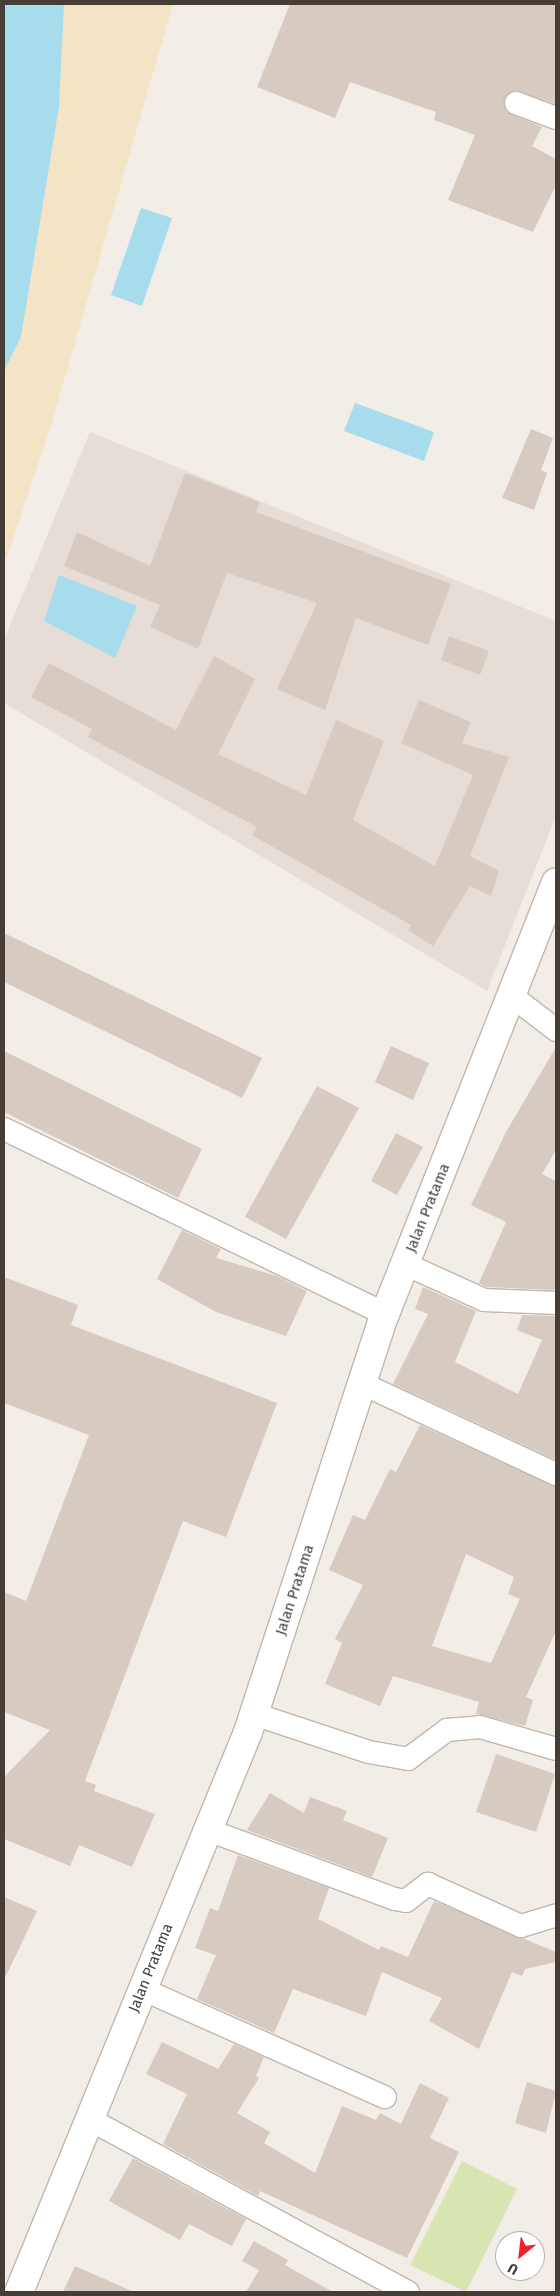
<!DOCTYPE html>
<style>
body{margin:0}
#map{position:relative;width:560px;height:2296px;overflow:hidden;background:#f3ede8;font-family:"Fira Sans",sans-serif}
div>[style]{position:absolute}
.residential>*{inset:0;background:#e6ded6}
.green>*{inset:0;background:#d7e5b2}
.sand>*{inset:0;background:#f5e3c5}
.water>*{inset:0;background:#a7dcec}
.building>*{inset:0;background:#d7cac1}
.roads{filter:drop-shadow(1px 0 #c1b6ae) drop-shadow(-1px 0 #c1b6ae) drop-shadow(0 1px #c1b6ae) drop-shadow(0 -1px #c1b6ae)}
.minor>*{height:22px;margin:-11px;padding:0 11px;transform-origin:11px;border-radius:11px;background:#fff}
.tertiary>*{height:28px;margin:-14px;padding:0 14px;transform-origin:14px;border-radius:14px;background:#fff}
span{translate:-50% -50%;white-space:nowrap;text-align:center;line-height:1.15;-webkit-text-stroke:4px #fff;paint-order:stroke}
.street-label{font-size:15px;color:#463d37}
.frame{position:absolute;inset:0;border:5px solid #463d37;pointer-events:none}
.north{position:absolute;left:495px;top:2231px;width:50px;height:50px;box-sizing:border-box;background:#fff;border:1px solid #b5b1af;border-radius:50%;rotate:209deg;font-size:14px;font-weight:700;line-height:20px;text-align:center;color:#463d37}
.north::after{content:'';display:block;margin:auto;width:18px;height:22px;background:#ee2329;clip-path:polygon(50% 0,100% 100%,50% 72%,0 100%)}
</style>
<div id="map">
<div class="residential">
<i style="clip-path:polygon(90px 432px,556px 621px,556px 816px,487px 991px,4px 703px,4px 640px)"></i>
</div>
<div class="green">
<i style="clip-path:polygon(462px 2161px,517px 2189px,466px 2292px,410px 2265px)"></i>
</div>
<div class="sand">
<i style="clip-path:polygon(64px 4px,173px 4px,50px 429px,4px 566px,4px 371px,21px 337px,59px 107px)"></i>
</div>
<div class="water">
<i style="clip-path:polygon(4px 4px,64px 4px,59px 107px,21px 337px,4px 371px)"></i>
<i style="clip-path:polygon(141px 208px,172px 218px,142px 306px,111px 295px)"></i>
<i style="clip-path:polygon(355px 403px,434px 432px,424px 461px,344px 431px)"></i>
<i style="clip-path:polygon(59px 575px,137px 606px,115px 658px,44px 621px)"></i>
</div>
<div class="building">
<i style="clip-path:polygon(290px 4px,556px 4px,555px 104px,514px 90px,504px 99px,506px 112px,542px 127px,532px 146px,556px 159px,556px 185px,533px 232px,448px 200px,475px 135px,434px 120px,436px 112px,350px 82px,335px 118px,257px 87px)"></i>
<i style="clip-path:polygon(531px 429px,553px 438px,541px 470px,547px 473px,534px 510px,502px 498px)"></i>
<i style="clip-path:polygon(185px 473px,260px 502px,256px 512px,451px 584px,428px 645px,356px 618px,325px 710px,277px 689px,317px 603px,227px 573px,198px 649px,150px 627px,160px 605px,64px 566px,77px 532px,150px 566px)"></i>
<i style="clip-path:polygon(449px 636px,489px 651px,480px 675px,441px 660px)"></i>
<i style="clip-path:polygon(214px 656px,255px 679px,218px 754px,306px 795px,336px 720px,384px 741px,353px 820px,435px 866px,473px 775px,401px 743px,419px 700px,471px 722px,462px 743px,509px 757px,470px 856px,499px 871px,491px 896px,470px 886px,433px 946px,408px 930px,411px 925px,252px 835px,257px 827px,88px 737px,92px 729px,31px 697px,49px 663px,176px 730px)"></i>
<i style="clip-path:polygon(4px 933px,262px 1058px,242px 1098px,4px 982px)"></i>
<i style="clip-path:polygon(391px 1046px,429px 1063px,413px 1100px,375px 1082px)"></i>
<i style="clip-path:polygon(556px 1047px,556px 1150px,542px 1174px,556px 1181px,556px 1290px,487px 1287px,479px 1283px,506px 1222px,471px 1205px,506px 1132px)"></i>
<i style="clip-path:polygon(4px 1051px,202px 1149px,178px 1198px,4px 1112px)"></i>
<i style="clip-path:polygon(317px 1086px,359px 1108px,286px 1239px,245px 1217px)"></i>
<i style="clip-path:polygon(396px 1133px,423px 1147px,397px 1195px,371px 1181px)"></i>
<i style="clip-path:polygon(182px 1230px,221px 1249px,216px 1258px,277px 1276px,307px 1291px,286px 1336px,216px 1312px,157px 1279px)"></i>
<i style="clip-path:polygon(4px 1277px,78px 1305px,71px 1325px,277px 1403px,226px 1537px,183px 1521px,85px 1781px,96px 1785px,94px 1791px,155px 1814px,132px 1867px,79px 1845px,70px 1866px,4px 1839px,4px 1777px,50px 1730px,4px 1712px,4px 1592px,26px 1601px,89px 1435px,4px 1403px)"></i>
<i style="clip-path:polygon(423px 1287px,476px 1311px,455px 1362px,518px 1394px,542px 1340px,517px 1330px,522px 1315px,556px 1316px,556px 1460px,393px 1384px,428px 1314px,415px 1309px)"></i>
<i style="clip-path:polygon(evenodd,420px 1425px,556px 1487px,556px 1631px,526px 1697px,533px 1700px,525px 1726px,476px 1714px,479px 1702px,393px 1676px,380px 1706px,325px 1684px,342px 1643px,335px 1639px,363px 1585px,329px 1570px,353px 1515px,365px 1520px,390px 1469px,396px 1472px,420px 1425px,466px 1554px,514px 1577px,508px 1594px,520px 1599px,491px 1663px,432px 1646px,466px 1554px)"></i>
<i style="clip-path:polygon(496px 1754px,555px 1774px,536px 1832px,476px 1812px)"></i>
<i style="clip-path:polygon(270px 1793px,304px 1813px,310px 1797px,347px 1811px,343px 1820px,388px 1838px,372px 1877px,247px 1830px)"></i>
<i style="clip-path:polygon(238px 1855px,329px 1888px,318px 1919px,379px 1950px,381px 1946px,408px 1957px,434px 1901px,556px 1952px,556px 1962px,525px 1969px,522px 1976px,512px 1972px,479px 2049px,429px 2021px,442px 1998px,382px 1972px,366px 2016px,293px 1989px,274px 2033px,197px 1999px,216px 1955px,195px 1948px,210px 1908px,218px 1911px)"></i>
<i style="clip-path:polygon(4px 1897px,37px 1911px,4px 1980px)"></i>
<i style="clip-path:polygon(162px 2042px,218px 2069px,234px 2044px,264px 2057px,256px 2076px,259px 2078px,237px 2113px,270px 2132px,264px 2143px,315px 2173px,342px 2106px,376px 2120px,380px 2113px,401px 2124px,420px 2083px,449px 2098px,430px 2138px,459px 2152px,407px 2258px,260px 2191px,258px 2196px,163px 2144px,187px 2094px,146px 2074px)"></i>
<i style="clip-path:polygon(527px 2082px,556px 2091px,546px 2133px,515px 2123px)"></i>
<i style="clip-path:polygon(133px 2158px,246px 2219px,232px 2246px,189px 2224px,180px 2240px,109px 2201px)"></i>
<i style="clip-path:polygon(254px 2241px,288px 2260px,285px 2265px,333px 2292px,246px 2292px,259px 2270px,242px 2261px)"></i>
<i style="clip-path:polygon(75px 2266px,134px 2292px,63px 2292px)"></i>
</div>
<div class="roads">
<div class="minor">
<i style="left:516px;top:103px;width:43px;rotate:20.6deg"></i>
<i style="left:513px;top:997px;width:54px;rotate:37.5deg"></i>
<i style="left:4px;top:1129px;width:424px;rotate:25.9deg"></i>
<i style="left:405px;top:1264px;width:87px;rotate:24.5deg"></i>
<i style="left:484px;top:1300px;width:72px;rotate:2.4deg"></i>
<i style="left:363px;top:1384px;width:213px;rotate:25deg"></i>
<i style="left:254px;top:1714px;width:121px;rotate:18.3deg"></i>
<i style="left:369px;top:1752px;width:40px;rotate:10deg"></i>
<i style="left:408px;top:1759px;width:49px;rotate:-36.6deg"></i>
<i style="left:447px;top:1730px;width:33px;rotate:-5deg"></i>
<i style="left:480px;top:1727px;width:79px;rotate:16.1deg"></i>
<i style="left:208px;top:1830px;width:199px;rotate:20.3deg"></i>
<i style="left:395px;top:1899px;width:11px;rotate:10deg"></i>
<i style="left:406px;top:1901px;width:28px;rotate:-38deg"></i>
<i style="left:428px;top:1884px;width:102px;rotate:24.3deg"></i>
<i style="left:521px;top:1926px;width:37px;rotate:-17deg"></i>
<i style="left:142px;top:1989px;width:266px;rotate:24deg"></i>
<i style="left:89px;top:2119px;width:363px;rotate:28.5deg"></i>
</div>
<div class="tertiary">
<i style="left:19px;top:2292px;width:605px;rotate:-67.76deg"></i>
<i style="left:248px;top:1732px;width:440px;rotate:-71.9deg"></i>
<i style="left:385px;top:1314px;width:464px;rotate:-68.4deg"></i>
</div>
</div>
<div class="street-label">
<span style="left:428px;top:1208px;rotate:-68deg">Jalan Pratama</span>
<span style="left:295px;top:1590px;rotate:-72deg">Jalan Pratama</span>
<span style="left:151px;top:1968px;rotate:-68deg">Jalan Pratama</span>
</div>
<div class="frame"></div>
<div class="north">U</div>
</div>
